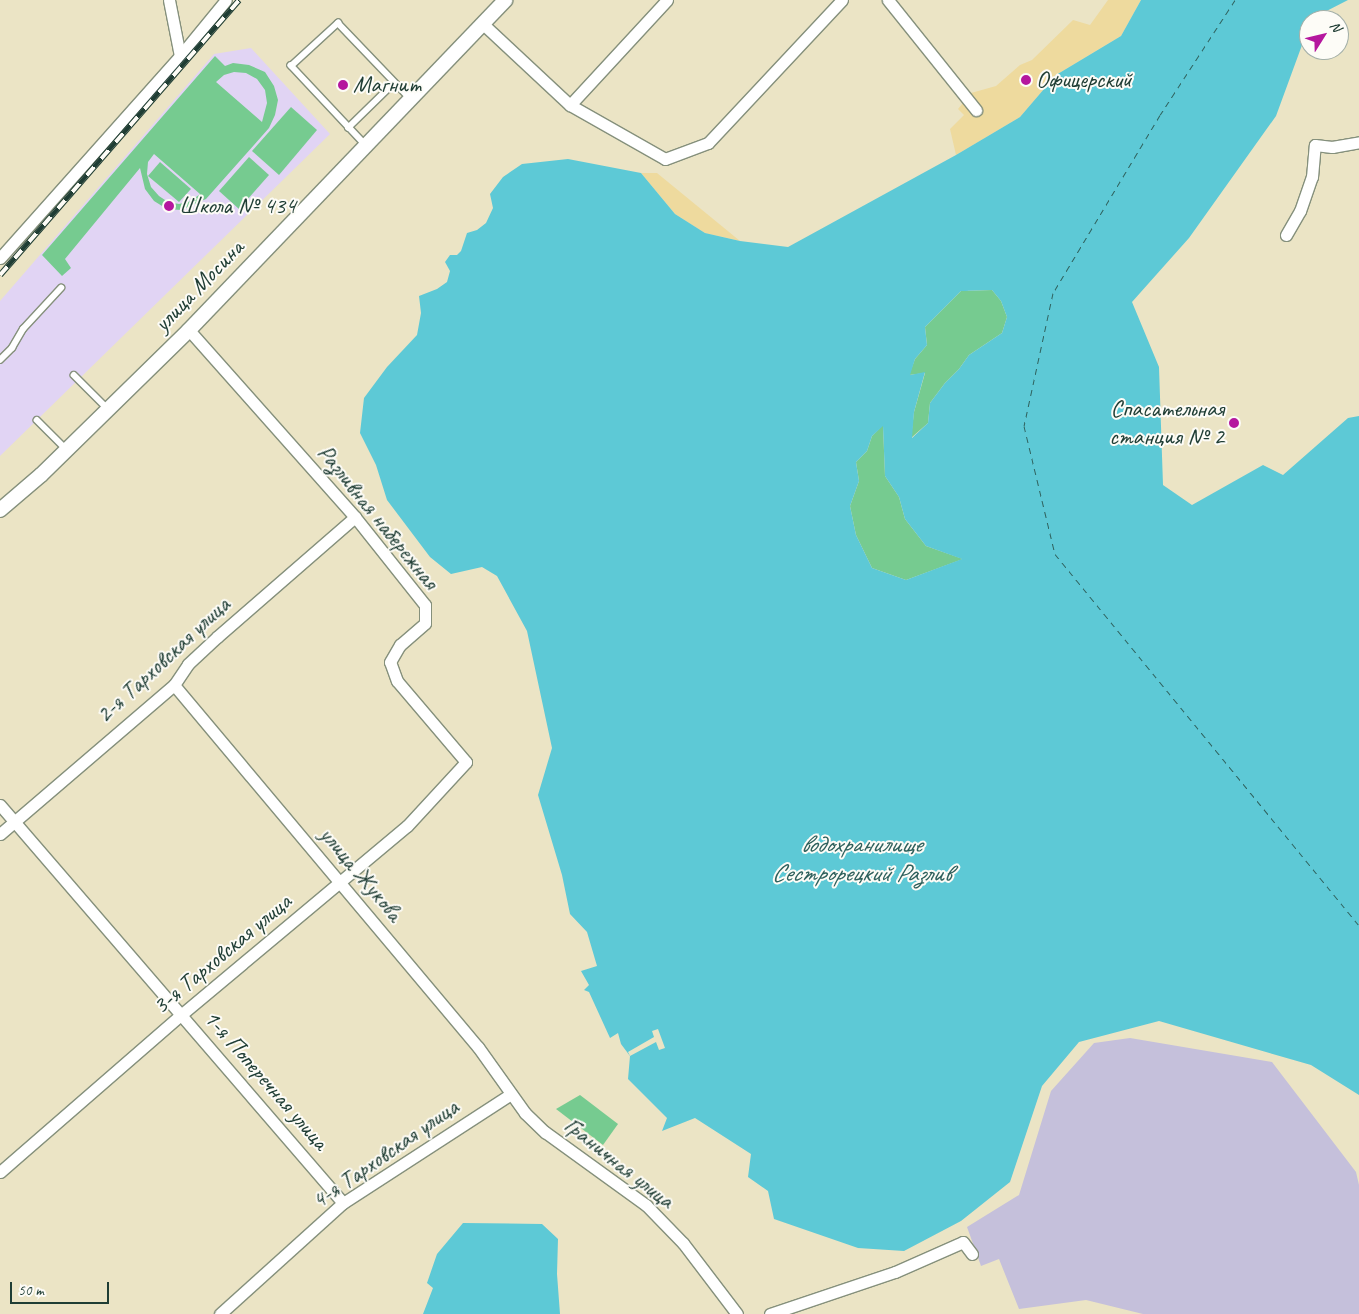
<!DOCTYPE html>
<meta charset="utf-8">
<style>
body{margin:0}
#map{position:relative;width:1359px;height:1314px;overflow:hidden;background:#ebe4c5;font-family:Caveat,sans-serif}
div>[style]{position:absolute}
.built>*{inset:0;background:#e1d4f4}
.industrial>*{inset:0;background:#c5c0db}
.green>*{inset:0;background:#76cb90}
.sand>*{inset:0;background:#eeda9e}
.water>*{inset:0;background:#5dc9d6}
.pier>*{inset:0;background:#ebe4c5}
.ferry>*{height:1px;margin-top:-0.5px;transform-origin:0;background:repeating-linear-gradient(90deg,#2e605c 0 6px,transparent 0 11px)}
.roads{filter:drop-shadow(1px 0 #85907c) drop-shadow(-1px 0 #85907c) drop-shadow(0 1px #85907c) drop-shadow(0 -1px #85907c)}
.service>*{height:5.5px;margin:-2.75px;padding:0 2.75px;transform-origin:2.75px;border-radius:2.75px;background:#fff}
.minor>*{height:11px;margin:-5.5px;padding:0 5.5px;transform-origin:5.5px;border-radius:5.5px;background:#fff}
.tertiary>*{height:14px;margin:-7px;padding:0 7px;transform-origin:7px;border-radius:7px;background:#fff}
.rail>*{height:5.5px;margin-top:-2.75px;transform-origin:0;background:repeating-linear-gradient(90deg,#fdfcf7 0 11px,#1f3d34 0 22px);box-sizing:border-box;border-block:1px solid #1f3d34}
.dots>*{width:14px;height:14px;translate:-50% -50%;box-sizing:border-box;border:2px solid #fdfcf7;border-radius:50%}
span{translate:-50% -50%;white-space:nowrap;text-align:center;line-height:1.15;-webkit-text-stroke:4px #fdfcf7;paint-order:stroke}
.poi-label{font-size:24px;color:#1f3d34}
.left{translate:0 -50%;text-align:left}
.right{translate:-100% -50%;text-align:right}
.street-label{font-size:24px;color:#1f3d34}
.water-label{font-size:25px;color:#2e605c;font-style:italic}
.north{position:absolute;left:1299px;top:10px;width:50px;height:50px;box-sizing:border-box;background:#fdfcf7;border:1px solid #a4b0a9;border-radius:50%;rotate:54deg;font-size:14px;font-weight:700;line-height:20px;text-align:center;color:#1f3d34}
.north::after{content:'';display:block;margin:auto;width:18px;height:22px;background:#b5179e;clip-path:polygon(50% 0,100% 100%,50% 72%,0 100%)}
.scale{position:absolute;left:10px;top:1282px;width:99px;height:22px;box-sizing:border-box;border:2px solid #1f3d34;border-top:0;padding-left:6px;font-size:15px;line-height:18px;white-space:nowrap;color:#1f3d34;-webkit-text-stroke:4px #fdfcf7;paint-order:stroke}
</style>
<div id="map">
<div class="built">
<i style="clip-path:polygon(251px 48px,330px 134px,0 456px,0 301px,214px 54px)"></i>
</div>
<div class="industrial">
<i style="clip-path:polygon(1130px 1038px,1272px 1062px,1356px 1172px,1359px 1185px,1359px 1314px,1143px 1314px,1086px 1300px,1019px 1309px,999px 1259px,981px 1266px,967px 1227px,1019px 1195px,1051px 1091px,1094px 1043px)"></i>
</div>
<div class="green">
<i style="clip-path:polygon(evenodd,215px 56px,225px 66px,233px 63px,249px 65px,265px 72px,274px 86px,278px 100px,275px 115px,269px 128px,206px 199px,181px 210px,167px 209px,154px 201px,145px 189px,140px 168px,65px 259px,71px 268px,62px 276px,42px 255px,215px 56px,234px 72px,246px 73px,257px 79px,265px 90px,267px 103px,262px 122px,216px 82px,224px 75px,234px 72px,215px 56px,154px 154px,200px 194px,191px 201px,179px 204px,168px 202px,159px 196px,151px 187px,147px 174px,148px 162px,154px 154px)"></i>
<i style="clip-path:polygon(291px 107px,317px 130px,279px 175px,252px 151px)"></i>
<i style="clip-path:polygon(249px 157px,269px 175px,239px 209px,219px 191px)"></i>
<i style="clip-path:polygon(160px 162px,191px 189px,179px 202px,148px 176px)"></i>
<i style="clip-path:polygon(992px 290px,1001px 301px,1007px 317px,1002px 333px,969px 355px,959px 369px,945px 383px,930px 403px,928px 423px,911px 438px,914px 412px,925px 373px,909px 375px,915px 359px,927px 345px,925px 327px,961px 291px)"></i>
<i style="clip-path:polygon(883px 425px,885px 476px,899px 497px,905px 519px,926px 546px,963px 559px,906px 580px,872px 568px,856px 535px,850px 506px,859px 481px,856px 462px,867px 451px,872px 436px)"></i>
<i style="clip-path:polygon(580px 1095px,618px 1124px,603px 1145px,556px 1109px)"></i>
</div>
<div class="sand">
<i style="clip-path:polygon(1108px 0,1141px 0,1121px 36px,1056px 75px,1020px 117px,956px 155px,950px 129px,964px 115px,958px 109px,971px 93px,996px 86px,1020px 65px,1032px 60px,1073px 20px,1090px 25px)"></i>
<i style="clip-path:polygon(641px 173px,657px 173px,740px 241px,705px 233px,675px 214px)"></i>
</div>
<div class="water">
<i style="clip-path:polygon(evenodd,1141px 0,1348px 0,1309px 20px,1309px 26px,1276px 116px,1189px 238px,1132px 302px,1159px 367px,1163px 485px,1192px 505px,1263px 465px,1283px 475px,1348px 418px,1359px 416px,1359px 1095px,1311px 1065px,1159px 1021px,1079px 1042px,1042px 1086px,1010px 1182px,961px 1221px,904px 1251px,858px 1248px,774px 1219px,768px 1191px,748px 1177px,751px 1154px,695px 1118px,662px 1131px,667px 1118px,628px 1079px,630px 1056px,621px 1044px,618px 1033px,610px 1038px,589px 992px,584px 990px,589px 985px,581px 971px,597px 966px,587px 932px,570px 914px,562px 875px,538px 795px,552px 748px,527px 631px,497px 576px,482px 567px,451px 574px,430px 557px,387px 500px,376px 465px,360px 433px,364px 398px,387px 367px,417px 335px,421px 313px,419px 296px,437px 289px,447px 282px,450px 271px,445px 262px,450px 255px,457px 255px,461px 251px,467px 233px,477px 230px,486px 223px,493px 208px,490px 194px,503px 177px,522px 164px,568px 159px,641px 173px,675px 214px,705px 233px,740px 241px,788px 247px,956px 155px,1020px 117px,1056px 75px,1121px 36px,1141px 0,992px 290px,1001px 301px,1007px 317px,1002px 333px,969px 355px,959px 369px,945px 383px,930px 403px,928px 423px,912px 438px,914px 412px,925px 372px,910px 375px,915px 359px,927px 345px,925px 327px,961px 291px,992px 290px,1141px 0,883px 426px,885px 476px,899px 497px,905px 519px,926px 546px,962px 559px,906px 580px,872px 568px,856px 535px,850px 506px,859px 481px,856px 462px,867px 451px,872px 436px,883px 426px)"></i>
<i style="clip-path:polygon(463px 1223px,542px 1224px,558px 1239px,557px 1274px,560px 1314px,423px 1314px,433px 1288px,427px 1283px,437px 1254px)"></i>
</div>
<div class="pier">
<i style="clip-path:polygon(658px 1029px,665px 1048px,659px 1050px,656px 1042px,630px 1056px,628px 1052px,654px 1037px,652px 1031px)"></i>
</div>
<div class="ferry">
<i style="left:1235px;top:0;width:137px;rotate:123.1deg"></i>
<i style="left:1160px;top:115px;width:208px;rotate:121deg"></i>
<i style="left:1053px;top:293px;width:136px;rotate:102.3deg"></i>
<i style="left:1024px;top:426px;width:132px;rotate:76.4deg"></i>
<i style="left:1055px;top:554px;width:480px;rotate:50.7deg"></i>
</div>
<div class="roads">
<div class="service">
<i style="left:348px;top:128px;width:64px;rotate:-44.4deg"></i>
<i style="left:366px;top:146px;width:110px;rotate:-133.2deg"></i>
<i style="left:291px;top:66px;width:64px;rotate:-42.5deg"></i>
<i style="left:338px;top:23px;width:105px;rotate:46.2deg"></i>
<i style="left:0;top:360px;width:17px;rotate:-45deg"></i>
<i style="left:12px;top:348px;width:22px;rotate:-60deg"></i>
<i style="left:23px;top:329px;width:56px;rotate:-47.2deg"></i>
<i style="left:74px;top:375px;width:48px;rotate:45deg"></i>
<i style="left:37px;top:420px;width:42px;rotate:45deg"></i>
</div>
<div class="minor">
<i style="left:169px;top:0;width:57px;rotate:78.9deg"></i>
<i style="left:888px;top:0;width:141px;rotate:51.3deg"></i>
<i style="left:483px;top:24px;width:119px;rotate:43deg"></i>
<i style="left:570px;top:105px;width:109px;rotate:29.6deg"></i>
<i style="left:665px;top:159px;width:46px;rotate:-20.4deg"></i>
<i style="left:708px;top:143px;width:196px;rotate:-46.9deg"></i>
<i style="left:570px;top:105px;width:143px;rotate:-47.3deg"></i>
<i style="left:1286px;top:235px;width:28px;rotate:-60deg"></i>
<i style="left:1300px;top:211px;width:36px;rotate:-71deg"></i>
<i style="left:1312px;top:177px;width:32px;rotate:-85deg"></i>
<i style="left:1315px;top:145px;width:17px;rotate:7deg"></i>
<i style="left:1332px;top:147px;width:27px;rotate:-10deg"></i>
<i style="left:0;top:258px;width:271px;rotate:-48.3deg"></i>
<i style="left:180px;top:56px;width:72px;rotate:-50.6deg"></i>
<i style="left:174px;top:685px;width:473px;rotate:50deg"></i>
<i style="left:478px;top:1047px;width:81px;rotate:54.5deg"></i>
<i style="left:525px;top:1113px;width:28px;rotate:44deg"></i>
<i style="left:545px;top:1132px;width:125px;rotate:35.9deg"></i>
<i style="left:646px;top:1205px;width:53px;rotate:45.8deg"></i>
<i style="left:683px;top:1243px;width:89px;rotate:52.7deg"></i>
<i style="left:0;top:805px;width:525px;rotate:49.24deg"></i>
<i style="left:0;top:834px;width:229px;rotate:-40.6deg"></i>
<i style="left:174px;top:685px;width:25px;rotate:-56deg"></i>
<i style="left:188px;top:664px;width:40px;rotate:-43deg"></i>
<i style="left:217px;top:637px;width:183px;rotate:-41deg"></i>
<i style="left:0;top:1172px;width:241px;rotate:-41deg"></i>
<i style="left:182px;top:1014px;width:293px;rotate:-39.9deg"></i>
<i style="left:407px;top:826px;width:87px;rotate:-47.3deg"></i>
<i style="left:466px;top:762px;width:106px;rotate:-130.4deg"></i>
<i style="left:397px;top:681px;width:20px;rotate:-110deg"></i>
<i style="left:390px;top:662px;width:20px;rotate:-60deg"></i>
<i style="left:400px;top:645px;width:33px;rotate:-41deg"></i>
<i style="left:425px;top:623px;width:18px;rotate:-90deg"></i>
<i style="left:425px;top:605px;width:112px;rotate:-128.5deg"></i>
<i style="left:355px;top:517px;width:250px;rotate:-131.6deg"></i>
<i style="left:220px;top:1314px;width:166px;rotate:-42.1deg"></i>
<i style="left:343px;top:1203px;width:200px;rotate:-33deg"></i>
<i style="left:770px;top:1314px;width:132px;rotate:-18.6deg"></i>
<i style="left:895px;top:1272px;width:74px;rotate:-23.8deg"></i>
<i style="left:963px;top:1242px;width:15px;rotate:53deg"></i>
</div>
<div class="tertiary">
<i style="left:0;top:510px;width:54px;rotate:-40.5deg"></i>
<i style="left:41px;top:475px;width:207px;rotate:-44.4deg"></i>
<i style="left:189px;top:330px;width:457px;rotate:-46.2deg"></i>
</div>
</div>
<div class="rail">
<i style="left:0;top:275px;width:364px;rotate:-49deg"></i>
</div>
<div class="dots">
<i style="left:1026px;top:80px;background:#b5179e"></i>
<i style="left:343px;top:85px;background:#b5179e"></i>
<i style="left:169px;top:206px;background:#b5179e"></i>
<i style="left:1234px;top:423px;background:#b5179e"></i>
</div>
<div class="poi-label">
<span class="left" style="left:1036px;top:80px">Офицерский</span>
<span class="left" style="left:353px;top:85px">Магнит</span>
<span class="left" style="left:179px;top:206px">Школа № 434</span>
<span class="right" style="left:1224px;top:423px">Спасательная<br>станция № 2</span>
</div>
<div class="street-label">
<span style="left:199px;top:286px;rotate:-46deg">улица Мосина</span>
<span style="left:378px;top:517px;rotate:51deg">Разливная набережная</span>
<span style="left:163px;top:660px;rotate:-43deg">2-я Тарховская улица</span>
<span style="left:361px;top:874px;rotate:50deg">улица Жукова</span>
<span style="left:222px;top:954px;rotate:-40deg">3-я Тарховская улица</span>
<span style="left:266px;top:1080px;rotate:49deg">1-я Поперечная улица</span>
<span style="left:385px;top:1154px;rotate:-35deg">4-я Тарховская улица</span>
<span style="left:619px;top:1163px;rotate:38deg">Граничная улица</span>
</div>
<div class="water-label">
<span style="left:861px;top:859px">водохранилище<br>Сестрорецкий Разлив</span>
</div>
<div class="north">N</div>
<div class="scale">50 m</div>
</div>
